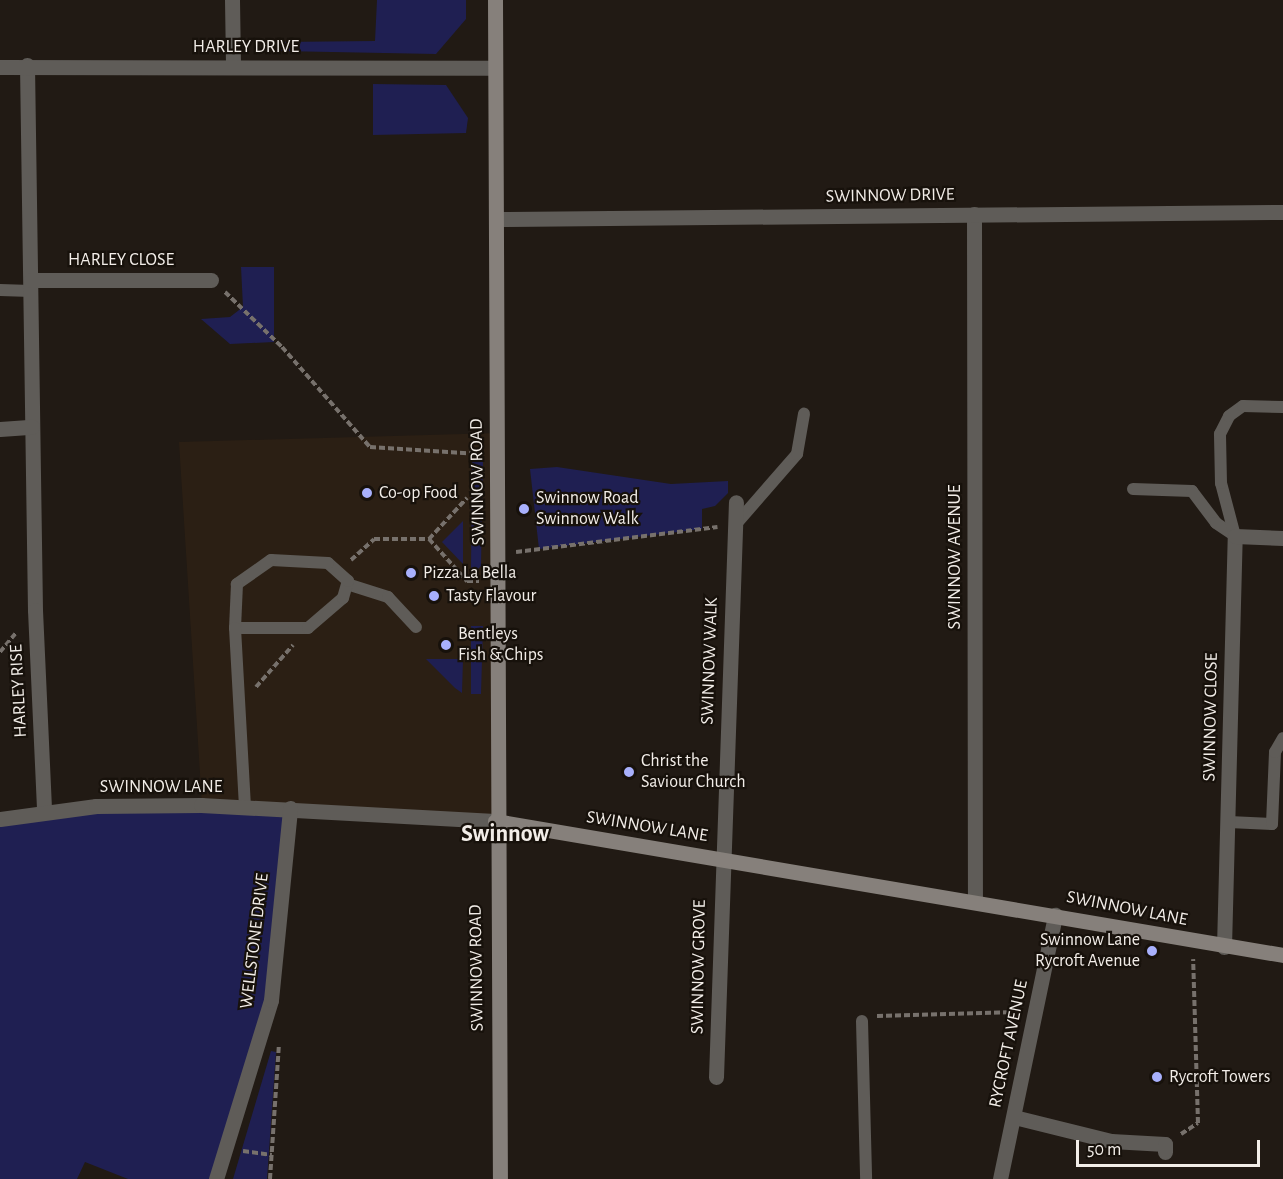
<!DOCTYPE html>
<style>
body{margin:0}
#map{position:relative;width:1283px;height:1179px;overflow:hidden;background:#211a14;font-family:"Alegreya Sans",sans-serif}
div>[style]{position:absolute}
.built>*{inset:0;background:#2b1f14}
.green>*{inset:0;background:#1f1f52}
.path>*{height:4px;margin-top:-2px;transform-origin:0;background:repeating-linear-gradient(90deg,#77716c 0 6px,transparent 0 9px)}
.lane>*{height:12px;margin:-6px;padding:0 6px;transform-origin:6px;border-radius:6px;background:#5f5c58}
.street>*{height:15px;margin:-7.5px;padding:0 7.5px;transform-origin:7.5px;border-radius:7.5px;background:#5f5c58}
.secondary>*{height:15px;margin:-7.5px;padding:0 7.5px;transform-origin:7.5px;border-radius:7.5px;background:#86807b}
.dots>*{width:16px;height:16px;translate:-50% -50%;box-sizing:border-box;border:3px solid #17110b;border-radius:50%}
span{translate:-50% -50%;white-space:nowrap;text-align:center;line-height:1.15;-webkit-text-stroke:4.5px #17110b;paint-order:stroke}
.street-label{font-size:18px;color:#f2ede8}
.poi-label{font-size:18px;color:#f2ede8}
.left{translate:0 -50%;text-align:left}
.right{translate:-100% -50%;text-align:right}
.district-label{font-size:24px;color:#f2ede8;font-weight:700}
.scale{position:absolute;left:1076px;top:1140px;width:184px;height:27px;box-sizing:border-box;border:3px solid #f2ede8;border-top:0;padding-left:8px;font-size:18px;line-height:21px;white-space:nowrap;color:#f2ede8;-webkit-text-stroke:4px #17110b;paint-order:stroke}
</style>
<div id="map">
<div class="built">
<i style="clip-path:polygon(497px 433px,495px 821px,202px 805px,179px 442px)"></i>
</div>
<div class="green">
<i style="clip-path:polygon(377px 0,466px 0,466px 19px,436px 54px,280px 51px,279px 42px,375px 41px)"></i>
<i style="clip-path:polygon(373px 84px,446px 85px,468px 118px,466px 133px,373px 135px)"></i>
<i style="clip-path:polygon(241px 267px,274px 267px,274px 342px,230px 344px,201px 319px,230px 317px,243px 307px)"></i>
<i style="clip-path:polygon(472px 460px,483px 461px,481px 566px,476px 571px,471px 571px)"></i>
<i style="clip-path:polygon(557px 467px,671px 484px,728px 481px,728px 493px,715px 506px,702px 509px,702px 529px,539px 549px,530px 469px)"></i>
<i style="clip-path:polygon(463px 521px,463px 564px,442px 542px)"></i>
<i style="clip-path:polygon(471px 626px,483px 626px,481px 694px,471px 694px)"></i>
<i style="clip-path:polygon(426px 659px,463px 659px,462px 693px,455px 688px)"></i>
<i style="clip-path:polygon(96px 806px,290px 808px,271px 1000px,216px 1179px,128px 1179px,85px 1162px,77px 1179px,0 1179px,0 820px)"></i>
<i style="clip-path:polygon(271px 1051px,276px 1052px,267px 1179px,233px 1179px)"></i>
</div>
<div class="path">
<i style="left:225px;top:292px;width:79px;rotate:44deg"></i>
<i style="left:282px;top:347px;width:133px;rotate:48.7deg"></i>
<i style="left:370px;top:447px;width:109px;rotate:3.7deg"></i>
<i style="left:429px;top:539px;width:56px;rotate:-47.2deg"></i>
<i style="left:516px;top:552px;width:203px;rotate:-7.1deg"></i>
<i style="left:351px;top:560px;width:31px;rotate:-42deg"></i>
<i style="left:374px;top:539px;width:55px"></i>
<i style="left:429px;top:539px;width:57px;rotate:47.9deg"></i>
<i style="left:467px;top:581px;width:12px"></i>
<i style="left:0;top:652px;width:26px;rotate:-50deg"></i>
<i style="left:256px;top:687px;width:56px;rotate:-48.6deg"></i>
<i style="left:877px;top:1016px;width:140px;rotate:-1.6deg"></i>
<i style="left:1181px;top:1134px;width:20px;rotate:-33deg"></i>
<i style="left:1198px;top:1123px;width:164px;rotate:-91.7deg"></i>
<i style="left:243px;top:1151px;width:29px;rotate:8deg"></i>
<i style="left:270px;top:1179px;width:134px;rotate:-86.2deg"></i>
</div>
<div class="lane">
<i style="left:0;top:290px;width:31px;rotate:2deg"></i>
<i style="left:1133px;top:489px;width:59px;rotate:1.9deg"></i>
<i style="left:1192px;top:491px;width:40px;rotate:53deg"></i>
<i style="left:1216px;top:523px;width:23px;rotate:34deg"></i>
<i style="left:736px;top:524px;width:93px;rotate:-48.9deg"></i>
<i style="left:797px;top:454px;width:41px;rotate:-80.1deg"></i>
<i style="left:1235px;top:536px;width:55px;rotate:-104.8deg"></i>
<i style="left:1221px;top:483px;width:49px;rotate:-91.2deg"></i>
<i style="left:1220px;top:434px;width:20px;rotate:-63deg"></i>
<i style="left:1229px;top:416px;width:17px;rotate:-36deg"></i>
<i style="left:1243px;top:406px;width:40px;rotate:1.4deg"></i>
<i style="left:347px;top:584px;width:43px;rotate:17.6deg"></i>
<i style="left:388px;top:597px;width:41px;rotate:47deg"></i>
<i style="left:235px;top:628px;width:73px"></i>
<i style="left:308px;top:628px;width:46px;rotate:-40.6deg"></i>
<i style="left:343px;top:598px;width:18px;rotate:-74deg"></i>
<i style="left:348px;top:581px;width:27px;rotate:-138deg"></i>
<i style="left:328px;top:563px;width:57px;rotate:-177deg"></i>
<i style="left:271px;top:560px;width:42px;rotate:144.8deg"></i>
<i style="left:237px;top:584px;width:44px;rotate:92.6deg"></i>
<i style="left:235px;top:628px;width:178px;rotate:86.8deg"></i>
<i style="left:1229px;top:822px;width:43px;rotate:2.7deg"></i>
<i style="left:1272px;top:824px;width:72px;rotate:-87.6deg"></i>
<i style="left:1275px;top:752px;width:16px;rotate:-60deg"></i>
<i style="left:862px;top:1021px;width:158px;rotate:88.5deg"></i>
</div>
<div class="street">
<i style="left:232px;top:0;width:67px;rotate:89.1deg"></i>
<i style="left:27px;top:65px;width:545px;rotate:89.16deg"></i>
<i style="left:35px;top:610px;width:201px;rotate:87.4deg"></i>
<i style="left:0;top:67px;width:492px;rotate:0.1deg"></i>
<i style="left:974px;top:214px;width:687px;rotate:89.92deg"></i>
<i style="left:496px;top:219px;width:787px;rotate:-0.51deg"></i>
<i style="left:31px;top:280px;width:180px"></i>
<i style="left:0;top:429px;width:32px;rotate:-4deg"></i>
<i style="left:0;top:819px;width:97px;rotate:-7.7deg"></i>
<i style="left:96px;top:806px;width:105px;rotate:-0.5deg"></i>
<i style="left:201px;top:805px;width:294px;rotate:3.1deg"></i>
<i style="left:1224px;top:947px;width:411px;rotate:-88.5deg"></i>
<i style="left:1235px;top:536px;width:48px;rotate:2.4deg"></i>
<i style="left:716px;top:1077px;width:575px;rotate:-88.01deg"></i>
<i style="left:1014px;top:1117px;width:100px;rotate:13.9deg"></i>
<i style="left:1111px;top:1141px;width:54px;rotate:3.2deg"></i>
<i style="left:1165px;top:1144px;width:8px;rotate:90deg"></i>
<i style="left:216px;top:1179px;width:187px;rotate:-72.9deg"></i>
<i style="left:271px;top:1000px;width:193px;rotate:-84.3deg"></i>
<i style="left:1000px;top:1179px;width:270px;rotate:-78.2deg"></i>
</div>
<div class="secondary">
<i style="left:495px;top:0;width:1179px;rotate:89.76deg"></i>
<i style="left:495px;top:821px;width:799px;rotate:9.65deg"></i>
</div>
<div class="dots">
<i style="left:367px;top:493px;background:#a8b0fc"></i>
<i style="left:524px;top:509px;background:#a8b0fc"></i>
<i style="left:411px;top:573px;background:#a8b0fc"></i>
<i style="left:434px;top:596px;background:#a8b0fc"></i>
<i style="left:446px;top:645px;background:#a8b0fc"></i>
<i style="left:629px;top:772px;background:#a8b0fc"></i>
<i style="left:1152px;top:951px;background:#a8b0fc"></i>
<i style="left:1157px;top:1077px;background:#a8b0fc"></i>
</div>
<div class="street-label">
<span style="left:246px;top:47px">HARLEY DRIVE</span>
<span style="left:890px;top:196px;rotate:-1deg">SWINNOW DRIVE</span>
<span style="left:121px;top:260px">HARLEY CLOSE</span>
<span style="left:478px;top:482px;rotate:-91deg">SWINNOW ROAD</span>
<span style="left:955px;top:557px;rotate:-90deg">SWINNOW AVENUE</span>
<span style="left:710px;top:661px;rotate:-88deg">SWINNOW WALK</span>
<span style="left:19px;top:691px;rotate:-93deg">HARLEY RISE</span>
<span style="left:1211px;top:717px;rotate:-89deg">SWINNOW CLOSE</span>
<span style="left:161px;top:787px">SWINNOW LANE</span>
<span style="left:647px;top:827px;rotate:9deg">SWINNOW LANE</span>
<span style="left:1127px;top:909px;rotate:11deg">SWINNOW LANE</span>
<span style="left:255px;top:941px;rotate:-83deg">WELLSTONE DRIVE</span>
<span style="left:699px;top:967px;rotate:-89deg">SWINNOW GROVE</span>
<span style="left:477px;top:968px;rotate:-91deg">SWINNOW ROAD</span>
<span style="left:1009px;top:1044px;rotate:-78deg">RYCROFT AVENUE</span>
</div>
<div class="poi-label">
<span class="left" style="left:379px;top:493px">Co-op Food</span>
<span class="left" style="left:536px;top:509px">Swinnow Road<br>Swinnow Walk</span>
<span class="left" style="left:423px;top:573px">Pizza La Bella</span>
<span class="left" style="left:446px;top:596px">Tasty Flavour</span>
<span class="left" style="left:458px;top:645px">Bentleys<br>Fish &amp; Chips</span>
<span class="left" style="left:641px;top:772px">Christ the<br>Saviour Church</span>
<span class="right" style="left:1140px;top:951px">Swinnow Lane<br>Rycroft Avenue</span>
<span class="left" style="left:1169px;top:1077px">Rycroft Towers</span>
</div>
<div class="district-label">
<span style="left:505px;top:835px">Swinnow</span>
</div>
<div class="scale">50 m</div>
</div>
